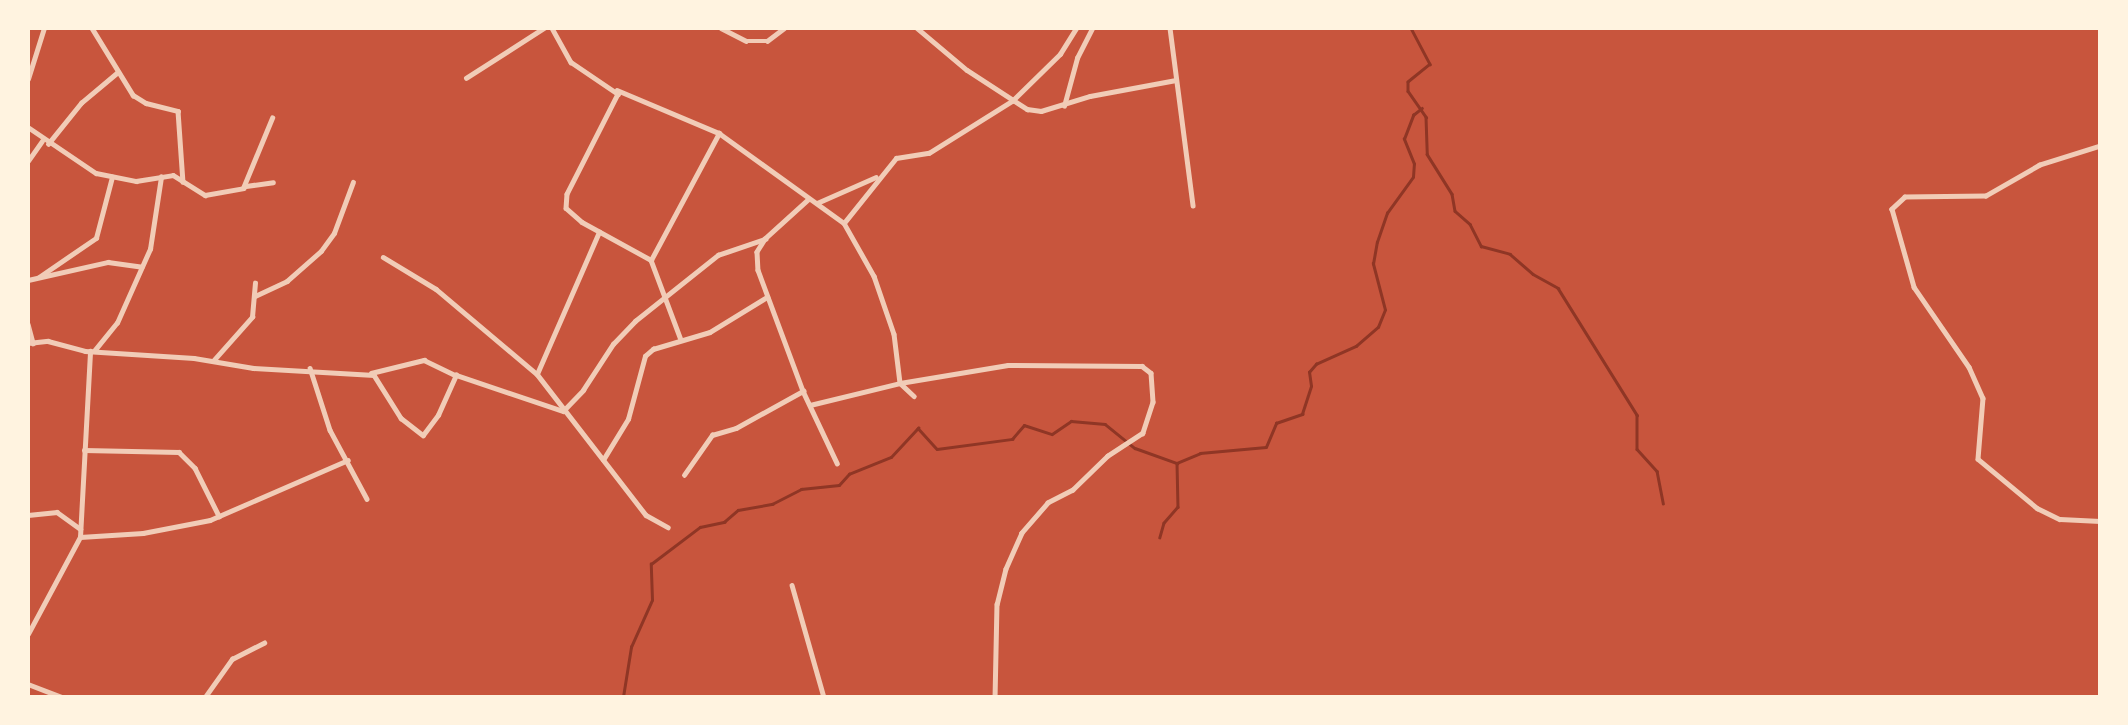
<!DOCTYPE html>
<style>
body{margin:0}
#map{position:relative;width:2128px;height:725px;overflow:hidden;background:#c8553d;font-family:"Titillium Web",sans-serif}
div>[style]{position:absolute}
.stream>*{height:2.5px;margin:-1.25px;padding:0 1.25px;transform-origin:1.25px;border-radius:1.25px;background:#8f3625}
.minor>*{height:4.5px;margin:-2.25px;padding:0 2.25px;transform-origin:2.25px;border-radius:2.25px;background:#f1ccb7}
span{translate:-50% -50%;white-space:nowrap;text-align:center;line-height:1.15;-webkit-text-stroke:6px #fff3e0;paint-order:stroke}
.frame{position:absolute;inset:0;border:30px solid #fff3e0;pointer-events:none}
</style>
<div id="map">
<div class="stream">
<i style="left:1411px;top:28px;width:41px;rotate:62.2deg"></i>
<i style="left:1430px;top:64px;width:28px;rotate:141deg"></i>
<i style="left:1408px;top:82px;width:9px;rotate:90deg"></i>
<i style="left:1408px;top:91px;width:32px;rotate:55deg"></i>
<i style="left:1426px;top:117px;width:37px;rotate:88deg"></i>
<i style="left:1427px;top:154px;width:47px;rotate:58deg"></i>
<i style="left:1452px;top:194px;width:17px;rotate:80deg"></i>
<i style="left:1455px;top:211px;width:20px;rotate:41deg"></i>
<i style="left:1470px;top:224px;width:25px;rotate:63deg"></i>
<i style="left:1481px;top:246px;width:30px;rotate:15deg"></i>
<i style="left:1510px;top:254px;width:30px;rotate:41deg"></i>
<i style="left:1533px;top:274px;width:29px;rotate:29deg"></i>
<i style="left:1558px;top:288px;width:150px;rotate:58.1deg"></i>
<i style="left:1637px;top:415px;width:34px;rotate:90deg"></i>
<i style="left:1637px;top:449px;width:30px;rotate:48deg"></i>
<i style="left:1657px;top:471px;width:33px;rotate:79deg"></i>
<i style="left:1177px;top:463px;width:25px;rotate:-23deg"></i>
<i style="left:1200px;top:453px;width:66px;rotate:-5.2deg"></i>
<i style="left:1266px;top:447px;width:26px;rotate:-67deg"></i>
<i style="left:1276px;top:423px;width:28px;rotate:-19deg"></i>
<i style="left:1302px;top:414px;width:29px;rotate:-72deg"></i>
<i style="left:1311px;top:386px;width:14px;rotate:-98deg"></i>
<i style="left:1309px;top:372px;width:11px;rotate:-49deg"></i>
<i style="left:1316px;top:364px;width:44px;rotate:-24.2deg"></i>
<i style="left:1356px;top:346px;width:29px;rotate:-41deg"></i>
<i style="left:1378px;top:327px;width:18px;rotate:-68deg"></i>
<i style="left:1385px;top:310px;width:48px;rotate:-104.6deg"></i>
<i style="left:1373px;top:264px;width:22px;rotate:-80deg"></i>
<i style="left:1377px;top:242px;width:31px;rotate:-71deg"></i>
<i style="left:1387px;top:213px;width:44px;rotate:-54.2deg"></i>
<i style="left:1413px;top:177px;width:13px;rotate:-86deg"></i>
<i style="left:1414px;top:164px;width:27px;rotate:-112deg"></i>
<i style="left:1404px;top:139px;width:26px;rotate:-69deg"></i>
<i style="left:1413px;top:115px;width:11px;rotate:-38deg"></i>
<i style="left:623px;top:697px;width:51px;rotate:-80.9deg"></i>
<i style="left:631px;top:647px;width:51px;rotate:-65.9deg"></i>
<i style="left:652px;top:600px;width:36px;rotate:-92deg"></i>
<i style="left:651px;top:564px;width:61px;rotate:-37.1deg"></i>
<i style="left:700px;top:527px;width:25px;rotate:-12deg"></i>
<i style="left:724px;top:522px;width:18px;rotate:-41deg"></i>
<i style="left:738px;top:510px;width:35px;rotate:-10deg"></i>
<i style="left:772px;top:504px;width:33px;rotate:-27deg"></i>
<i style="left:801px;top:489px;width:38px;rotate:-6deg"></i>
<i style="left:839px;top:485px;width:15px;rotate:-48deg"></i>
<i style="left:849px;top:474px;width:45px;rotate:-22deg"></i>
<i style="left:891px;top:457px;width:40px;rotate:-47deg"></i>
<i style="left:918px;top:428px;width:28px;rotate:48deg"></i>
<i style="left:937px;top:449px;width:76px;rotate:-7.6deg"></i>
<i style="left:1012px;top:439px;width:18px;rotate:-49deg"></i>
<i style="left:1024px;top:425px;width:29px;rotate:18deg"></i>
<i style="left:1052px;top:434px;width:23px;rotate:-34deg"></i>
<i style="left:1071px;top:421px;width:34px;rotate:5deg"></i>
<i style="left:1105px;top:424px;width:38px;rotate:39deg"></i>
<i style="left:1135px;top:448px;width:45px;rotate:19.7deg"></i>
<i style="left:1177px;top:463px;width:44px;rotate:88.7deg"></i>
<i style="left:1178px;top:507px;width:21px;rotate:131deg"></i>
<i style="left:1164px;top:523px;width:15px;rotate:106deg"></i>
</div>
<div class="minor">
<i style="left:92px;top:28px;width:79px;rotate:58.5deg"></i>
<i style="left:133px;top:95px;width:15px;rotate:32deg"></i>
<i style="left:146px;top:103px;width:33px;rotate:14deg"></i>
<i style="left:178px;top:111px;width:71px;rotate:86deg"></i>
<i style="left:552px;top:28px;width:39px;rotate:61deg"></i>
<i style="left:571px;top:62px;width:57px;rotate:34.2deg"></i>
<i style="left:618px;top:94px;width:112px;rotate:117deg"></i>
<i style="left:567px;top:194px;width:14px;rotate:94deg"></i>
<i style="left:566px;top:208px;width:21px;rotate:41deg"></i>
<i style="left:582px;top:222px;width:79px;rotate:28.8deg"></i>
<i style="left:651px;top:260px;width:85px;rotate:69.4deg"></i>
<i style="left:721px;top:28px;width:28px;rotate:27deg"></i>
<i style="left:746px;top:41px;width:21px"></i>
<i style="left:767px;top:41px;width:21px;rotate:-37deg"></i>
<i style="left:917px;top:28px;width:65px;rotate:40deg"></i>
<i style="left:967px;top:70px;width:72px;rotate:33deg"></i>
<i style="left:1027px;top:109px;width:14px;rotate:8deg"></i>
<i style="left:1041px;top:111px;width:51px;rotate:-17deg"></i>
<i style="left:1090px;top:96px;width:87px;rotate:-10.5deg"></i>
<i style="left:1111px;top:28px;width:21px"></i>
<i style="left:1170px;top:28px;width:179px;rotate:82.6deg"></i>
<i style="left:466px;top:78px;width:93px;rotate:-32.7deg"></i>
<i style="left:28px;top:79px;width:53px;rotate:-72.6deg"></i>
<i style="left:617px;top:90px;width:111px;rotate:22.9deg"></i>
<i style="left:719px;top:133px;width:154px;rotate:35.8deg"></i>
<i style="left:844px;top:223px;width:61px;rotate:60.5deg"></i>
<i style="left:874px;top:276px;width:61px;rotate:71deg"></i>
<i style="left:894px;top:334px;width:49px;rotate:83deg"></i>
<i style="left:900px;top:383px;width:19px;rotate:43deg"></i>
<i style="left:1064px;top:106px;width:50px;rotate:-74.8deg"></i>
<i style="left:1077px;top:58px;width:34px;rotate:-63deg"></i>
<i style="left:28px;top:127px;width:82px;rotate:34.1deg"></i>
<i style="left:96px;top:173px;width:41px;rotate:11.3deg"></i>
<i style="left:136px;top:181px;width:37px;rotate:-9deg"></i>
<i style="left:173px;top:175px;width:38px;rotate:32deg"></i>
<i style="left:205px;top:195px;width:39px;rotate:-10deg"></i>
<i style="left:243px;top:188px;width:76px;rotate:-67.5deg"></i>
<i style="left:48px;top:144px;width:53px;rotate:-51.2deg"></i>
<i style="left:81px;top:103px;width:48px;rotate:-40deg"></i>
<i style="left:2100px;top:146px;width:63px;rotate:162.4deg"></i>
<i style="left:2040px;top:165px;width:62px;rotate:150.1deg"></i>
<i style="left:1986px;top:196px;width:81px;rotate:179.3deg"></i>
<i style="left:1905px;top:197px;width:18px;rotate:137deg"></i>
<i style="left:1892px;top:209px;width:81px;rotate:74.2deg"></i>
<i style="left:1914px;top:287px;width:97px;rotate:55.5deg"></i>
<i style="left:1969px;top:367px;width:34px;rotate:66deg"></i>
<i style="left:1983px;top:398px;width:61px;rotate:94.7deg"></i>
<i style="left:1978px;top:459px;width:77px;rotate:39.7deg"></i>
<i style="left:2037px;top:508px;width:25px;rotate:26deg"></i>
<i style="left:2060px;top:519px;width:40px;rotate:2.9deg"></i>
<i style="left:28px;top:161px;width:24px;rotate:-55deg"></i>
<i style="left:246px;top:186px;width:27px;rotate:-8deg"></i>
<i style="left:808px;top:200px;width:58px;rotate:137.8deg"></i>
<i style="left:765px;top:239px;width:15px;rotate:122deg"></i>
<i style="left:757px;top:252px;width:18px;rotate:87deg"></i>
<i style="left:758px;top:270px;width:129px;rotate:69.6deg"></i>
<i style="left:803px;top:391px;width:80px;rotate:64.7deg"></i>
<i style="left:817px;top:203px;width:64px;rotate:-23.8deg"></i>
<i style="left:844px;top:223px;width:83px;rotate:-51.3deg"></i>
<i style="left:896px;top:158px;width:33px;rotate:-9deg"></i>
<i style="left:929px;top:153px;width:98px;rotate:-32.1deg"></i>
<i style="left:1012px;top:101px;width:67px;rotate:-44.4deg"></i>
<i style="left:1060px;top:54px;width:31px;rotate:-58deg"></i>
<i style="left:383px;top:257px;width:62px;rotate:31.1deg"></i>
<i style="left:436px;top:289px;width:132px;rotate:40.1deg"></i>
<i style="left:537px;top:374px;width:178px;rotate:52.3deg"></i>
<i style="left:646px;top:515px;width:25px;rotate:29deg"></i>
<i style="left:651px;top:260px;width:144px;rotate:-61.8deg"></i>
<i style="left:39px;top:277px;width:69px;rotate:-34.4deg"></i>
<i style="left:96px;top:238px;width:63px;rotate:-75.3deg"></i>
<i style="left:28px;top:280px;width:82px;rotate:-12.7deg"></i>
<i style="left:108px;top:262px;width:34px;rotate:8deg"></i>
<i style="left:255px;top:296px;width:35px;rotate:-25deg"></i>
<i style="left:287px;top:281px;width:45px;rotate:-41.4deg"></i>
<i style="left:321px;top:251px;width:22px;rotate:-54deg"></i>
<i style="left:334px;top:233px;width:54px;rotate:-69.6deg"></i>
<i style="left:28px;top:324px;width:20px;rotate:75deg"></i>
<i style="left:28px;top:343px;width:20px;rotate:-6deg"></i>
<i style="left:48px;top:341px;width:38px;rotate:15deg"></i>
<i style="left:85px;top:351px;width:109px;rotate:3.7deg"></i>
<i style="left:194px;top:358px;width:60px;rotate:9.6deg"></i>
<i style="left:253px;top:368px;width:121px;rotate:3.3deg"></i>
<i style="left:374px;top:375px;width:51px;rotate:57.9deg"></i>
<i style="left:401px;top:418px;width:28px;rotate:38deg"></i>
<i style="left:423px;top:435px;width:25px;rotate:-53deg"></i>
<i style="left:438px;top:415px;width:44px;rotate:-65.8deg"></i>
<i style="left:456px;top:375px;width:113px;rotate:18.6deg"></i>
<i style="left:563px;top:411px;width:29px;rotate:-46deg"></i>
<i style="left:583px;top:390px;width:55px;rotate:-56.9deg"></i>
<i style="left:613px;top:344px;width:32px;rotate:-46deg"></i>
<i style="left:635px;top:321px;width:106px;rotate:-38.5deg"></i>
<i style="left:718px;top:255px;width:50px;rotate:-18.8deg"></i>
<i style="left:94px;top:351px;width:36px;rotate:-51deg"></i>
<i style="left:117px;top:323px;width:81px;rotate:-66deg"></i>
<i style="left:150px;top:249px;width:73px;rotate:-81.3deg"></i>
<i style="left:213px;top:361px;width:59px;rotate:-48.4deg"></i>
<i style="left:252px;top:317px;width:34px;rotate:-85deg"></i>
<i style="left:310px;top:368px;width:65px;rotate:72.1deg"></i>
<i style="left:330px;top:430px;width:78px;rotate:61.8deg"></i>
<i style="left:371px;top:373px;width:55px;rotate:-13.8deg"></i>
<i style="left:424px;top:360px;width:34px;rotate:26deg"></i>
<i style="left:537px;top:374px;width:155px;rotate:-66.4deg"></i>
<i style="left:810px;top:405px;width:93px;rotate:-13.7deg"></i>
<i style="left:900px;top:383px;width:109px;rotate:-9.5deg"></i>
<i style="left:1008px;top:365px;width:134px;rotate:0.4deg"></i>
<i style="left:1142px;top:366px;width:11px;rotate:38deg"></i>
<i style="left:1151px;top:373px;width:29px;rotate:86deg"></i>
<i style="left:1153px;top:402px;width:33px;rotate:108deg"></i>
<i style="left:1143px;top:433px;width:42px;rotate:146.7deg"></i>
<i style="left:1108px;top:456px;width:49px;rotate:135.8deg"></i>
<i style="left:1073px;top:490px;width:28px;rotate:153deg"></i>
<i style="left:1048px;top:503px;width:40px;rotate:131deg"></i>
<i style="left:1022px;top:533px;width:39px;rotate:114deg"></i>
<i style="left:1006px;top:569px;width:36px;rotate:104deg"></i>
<i style="left:997px;top:604px;width:93px;rotate:91.2deg"></i>
<i style="left:84px;top:450px;width:95px;rotate:1.2deg"></i>
<i style="left:179px;top:452px;width:23px;rotate:45deg"></i>
<i style="left:195px;top:468px;width:54px;rotate:63.4deg"></i>
<i style="left:603px;top:460px;width:48px;rotate:-58.6deg"></i>
<i style="left:628px;top:419px;width:65px;rotate:-74.9deg"></i>
<i style="left:645px;top:356px;width:11px;rotate:-41deg"></i>
<i style="left:653px;top:349px;width:59px;rotate:-16.6deg"></i>
<i style="left:710px;top:332px;width:67px;rotate:-31.6deg"></i>
<i style="left:684px;top:475px;width:49px;rotate:-55deg"></i>
<i style="left:712px;top:435px;width:25px;rotate:-16deg"></i>
<i style="left:736px;top:428px;width:77px;rotate:-28.9deg"></i>
<i style="left:28px;top:515px;width:29px;rotate:-6deg"></i>
<i style="left:57px;top:512px;width:29px;rotate:36deg"></i>
<i style="left:80px;top:537px;width:63px;rotate:-3.6deg"></i>
<i style="left:143px;top:533px;width:68px;rotate:-11deg"></i>
<i style="left:210px;top:520px;width:150px;rotate:-23.5deg"></i>
<i style="left:792px;top:585px;width:116px;rotate:74.1deg"></i>
<i style="left:28px;top:634px;width:110px;rotate:-61.8deg"></i>
<i style="left:80px;top:537px;width:186px;rotate:-86.9deg"></i>
<i style="left:28px;top:684px;width:36px;rotate:21deg"></i>
<i style="left:205px;top:697px;width:47px;rotate:-54.6deg"></i>
<i style="left:232px;top:659px;width:36px;rotate:-27deg"></i>
<i style="left:599px;top:697px;width:1px"></i>
</div>
<div class="frame"></div>
</div>
